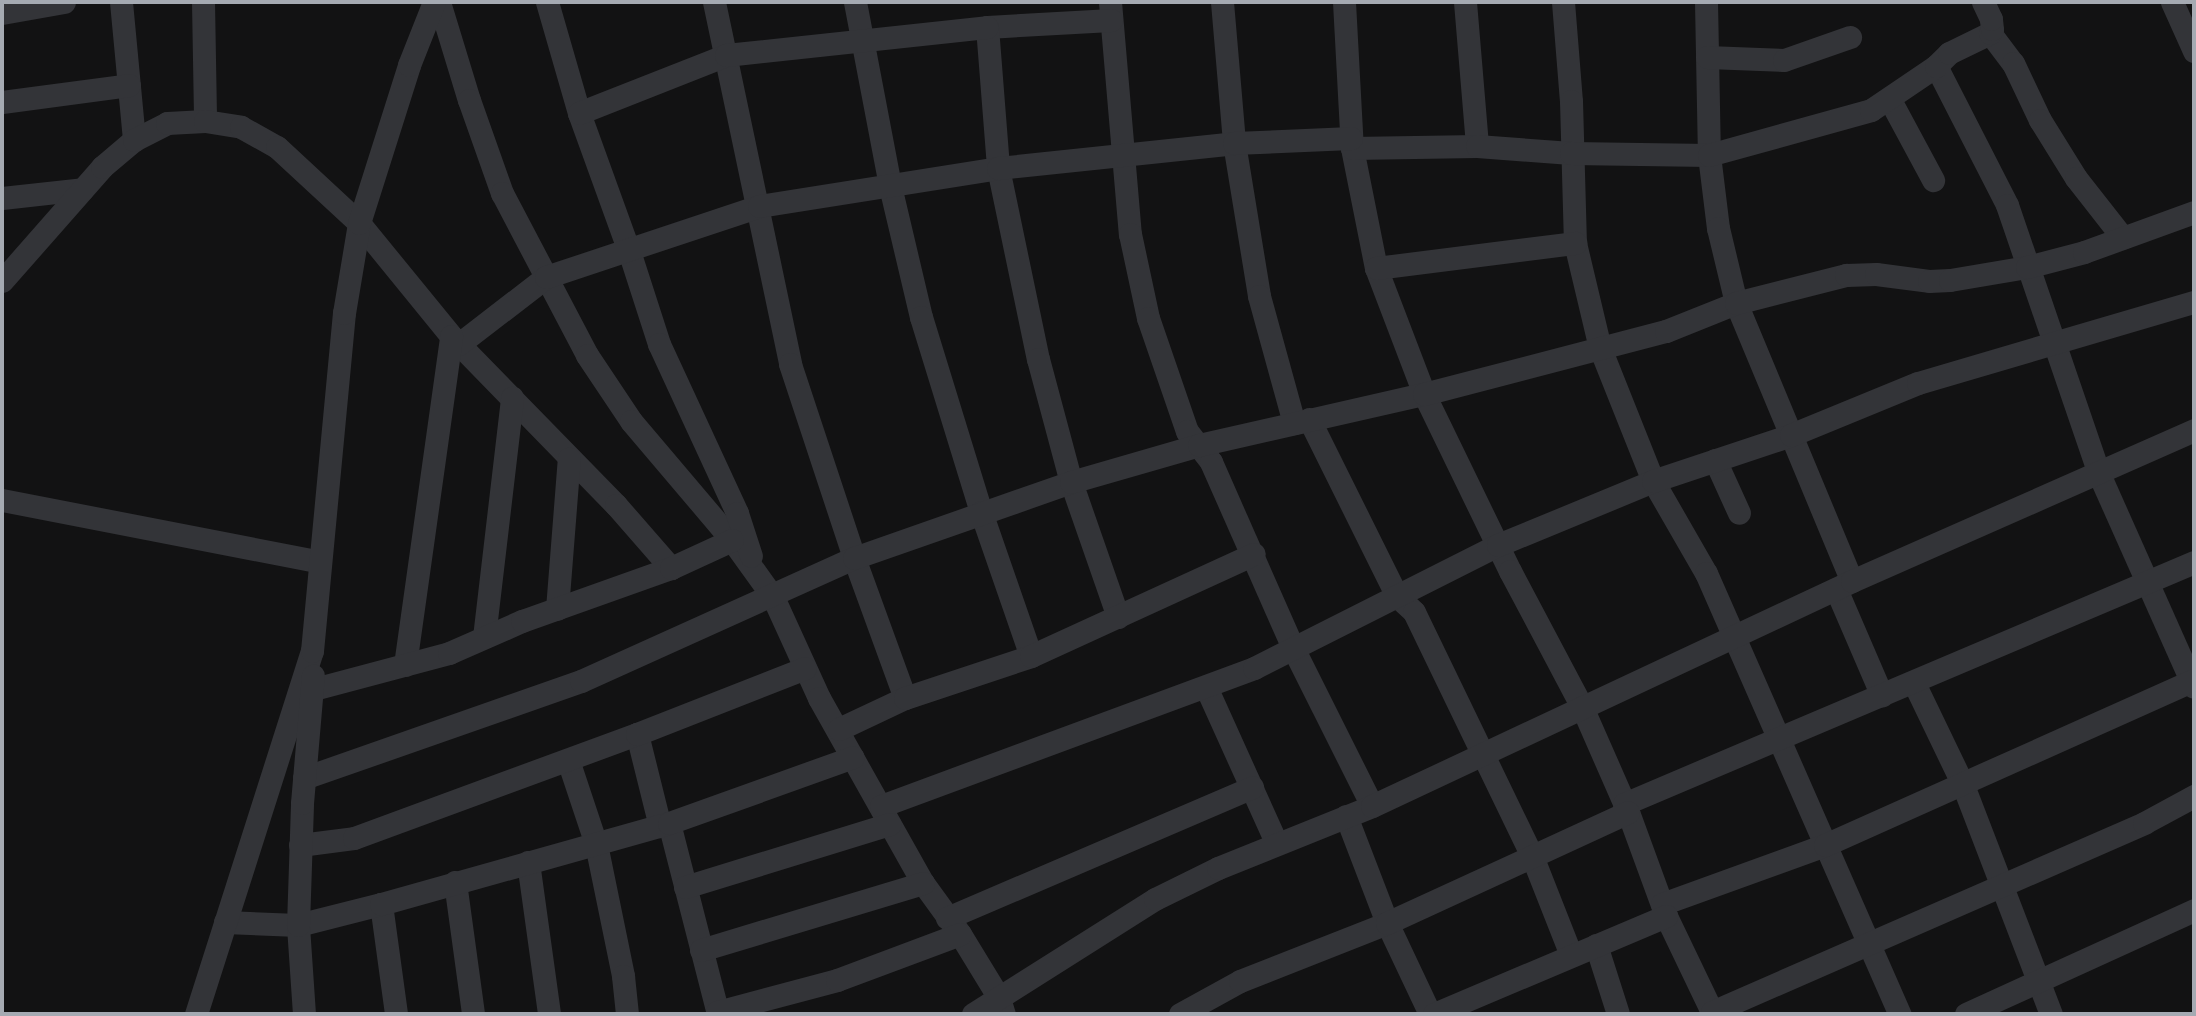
<!DOCTYPE html>
<style>
body{margin:0}
#map{position:relative;width:2196px;height:1016px;overflow:hidden;background:#121213;font-family:"Noto Sans",sans-serif}
div>[style]{position:absolute}
.street>*{height:23px;margin:-11.5px;padding:0 11.5px;transform-origin:11.5px;border-radius:11.5px;background:#333438}
span{translate:-50% -50%;white-space:nowrap;text-align:center;line-height:1.15;-webkit-text-stroke:5px #0d0d0e;paint-order:stroke}
.frame{position:absolute;inset:0;border:4px solid #a5aab2;pointer-events:none}
</style>
<div id="map">
<div class="street">
<i style="left:121px;top:2px;width:139px;rotate:84.6deg"></i>
<i style="left:203px;top:2px;width:119px;rotate:89deg"></i>
<i style="left:439px;top:2px;width:102px;rotate:73deg"></i>
<i style="left:469px;top:100px;width:99px;rotate:70.5deg"></i>
<i style="left:502px;top:193px;width:183px;rotate:62.3deg"></i>
<i style="left:587px;top:355px;width:79px;rotate:56.3deg"></i>
<i style="left:631px;top:421px;width:156px;rotate:49.7deg"></i>
<i style="left:732px;top:540px;width:70px;rotate:54.3deg"></i>
<i style="left:773px;top:597px;width:111px;rotate:65.5deg"></i>
<i style="left:819px;top:698px;width:212px;rotate:60.7deg"></i>
<i style="left:923px;top:883px;width:63px;rotate:54deg"></i>
<i style="left:960px;top:934px;width:75px;rotate:58.6deg"></i>
<i style="left:999px;top:998px;width:17px;rotate:73deg"></i>
<i style="left:547px;top:2px;width:116px;rotate:73.9deg"></i>
<i style="left:579px;top:113px;width:147px;rotate:70.1deg"></i>
<i style="left:629px;top:251px;width:98px;rotate:72.1deg"></i>
<i style="left:659px;top:344px;width:186px;rotate:65.2deg"></i>
<i style="left:737px;top:513px;width:45px;rotate:72deg"></i>
<i style="left:714px;top:2px;width:370px;rotate:78.1deg"></i>
<i style="left:790px;top:364px;width:204px;rotate:71.7deg"></i>
<i style="left:854px;top:558px;width:149px;rotate:70deg"></i>
<i style="left:855px;top:2px;width:187px;rotate:79.2deg"></i>
<i style="left:890px;top:186px;width:135px;rotate:76.7deg"></i>
<i style="left:921px;top:317px;width:204px;rotate:72.9deg"></i>
<i style="left:981px;top:512px;width:152px;rotate:70.9deg"></i>
<i style="left:1110px;top:2px;width:233px;rotate:85.1deg"></i>
<i style="left:1130px;top:234px;width:86px;rotate:77.9deg"></i>
<i style="left:1148px;top:318px;width:120px;rotate:71deg"></i>
<i style="left:1187px;top:431px;width:39px;rotate:52deg"></i>
<i style="left:1211px;top:462px;width:206px;rotate:66.2deg"></i>
<i style="left:1294px;top:650px;width:174px;rotate:63.4deg"></i>
<i style="left:1222px;top:2px;width:142px;rotate:85.1deg"></i>
<i style="left:1234px;top:143px;width:155px;rotate:80.7deg"></i>
<i style="left:1259px;top:296px;width:132px;rotate:74.6deg"></i>
<i style="left:1344px;top:2px;width:146px;rotate:86.9deg"></i>
<i style="left:1352px;top:148px;width:122px;rotate:78.7deg"></i>
<i style="left:1376px;top:268px;width:135px;rotate:69.1deg"></i>
<i style="left:1424px;top:394px;width:197px;rotate:64.1deg"></i>
<i style="left:1510px;top:571px;width:154px;rotate:62.1deg"></i>
<i style="left:1582px;top:707px;width:115px;rotate:66.3deg"></i>
<i style="left:1628px;top:812px;width:111px;rotate:69.9deg"></i>
<i style="left:1666px;top:916px;width:109px;rotate:64.4deg"></i>
<i style="left:1465px;top:2px;width:144px;rotate:85.2deg"></i>
<i style="left:1563px;top:2px;width:99px;rotate:85.4deg"></i>
<i style="left:1571px;top:101px;width:142px;rotate:88.4deg"></i>
<i style="left:1575px;top:243px;width:108px;rotate:76.6deg"></i>
<i style="left:1600px;top:348px;width:143px;rotate:68.3deg"></i>
<i style="left:1653px;top:481px;width:106px;rotate:60.1deg"></i>
<i style="left:1706px;top:573px;width:482px;rotate:66.3deg"></i>
<i style="left:1706px;top:2px;width:153px;rotate:88.9deg"></i>
<i style="left:1709px;top:155px;width:74px;rotate:83deg"></i>
<i style="left:1718px;top:228px;width:77px;rotate:76.5deg"></i>
<i style="left:1736px;top:303px;width:301px;rotate:67.4deg"></i>
<i style="left:2172px;top:2px;width:54px;rotate:65.8deg"></i>
<i style="left:2px;top:13px;width:63px;rotate:-10.1deg"></i>
<i style="left:1111px;top:20px;width:124px;rotate:176.8deg"></i>
<i style="left:987px;top:27px;width:141px;rotate:85.5deg"></i>
<i style="left:998px;top:168px;width:195px;rotate:78.2deg"></i>
<i style="left:1038px;top:359px;width:127px;rotate:75deg"></i>
<i style="left:1071px;top:482px;width:143px;rotate:70.8deg"></i>
<i style="left:1990px;top:33px;width:38px;rotate:53deg"></i>
<i style="left:2013px;top:63px;width:63px;rotate:64.7deg"></i>
<i style="left:2040px;top:120px;width:68px;rotate:58.2deg"></i>
<i style="left:2076px;top:178px;width:76px;rotate:51.9deg"></i>
<i style="left:1707px;top:57px;width:77px;rotate:2.2deg"></i>
<i style="left:1784px;top:60px;width:70px;rotate:-19.2deg"></i>
<i style="left:1936px;top:66px;width:156px;rotate:62.9deg"></i>
<i style="left:2007px;top:205px;width:284px;rotate:71.1deg"></i>
<i style="left:2099px;top:474px;width:233px;rotate:66deg"></i>
<i style="left:1890px;top:100px;width:91px;rotate:61.7deg"></i>
<i style="left:2px;top:102px;width:128px;rotate:-7.6deg"></i>
<i style="left:579px;top:113px;width:158px;rotate:-21.5deg"></i>
<i style="left:726px;top:55px;width:262px;rotate:-6.1deg"></i>
<i style="left:1352px;top:148px;width:125px;rotate:-0.9deg"></i>
<i style="left:1477px;top:146px;width:94px;rotate:4.3deg"></i>
<i style="left:1571px;top:153px;width:138px;rotate:0.8deg"></i>
<i style="left:1709px;top:155px;width:168px;rotate:-15.5deg"></i>
<i style="left:1871px;top:110px;width:78px;rotate:-34.1deg"></i>
<i style="left:1936px;top:66px;width:18px;rotate:-45deg"></i>
<i style="left:1949px;top:53px;width:46px;rotate:-26deg"></i>
<i style="left:1990px;top:33px;width:4px;rotate:-63deg"></i>
<i style="left:1992px;top:29px;width:10px;rotate:-96deg"></i>
<i style="left:1991px;top:19px;width:19px;rotate:-115deg"></i>
<i style="left:2px;top:198px;width:81px;rotate:-6.3deg"></i>
<i style="left:1376px;top:268px;width:201px;rotate:-7.2deg"></i>
<i style="left:2px;top:281px;width:152px;rotate:-48.7deg"></i>
<i style="left:102px;top:167px;width:42px;rotate:-40.2deg"></i>
<i style="left:134px;top:140px;width:37px;rotate:-27deg"></i>
<i style="left:167px;top:123px;width:38px;rotate:-3deg"></i>
<i style="left:205px;top:121px;width:36px;rotate:9deg"></i>
<i style="left:241px;top:127px;width:41px;rotate:29.1deg"></i>
<i style="left:277px;top:147px;width:112px;rotate:42.8deg"></i>
<i style="left:359px;top:223px;width:146px;rotate:50.8deg"></i>
<i style="left:451px;top:336px;width:236px;rotate:45.7deg"></i>
<i style="left:616px;top:505px;width:84px;rotate:48.9deg"></i>
<i style="left:459px;top:344px;width:110px;rotate:-37.6deg"></i>
<i style="left:546px;top:277px;width:225px;rotate:-18.4deg"></i>
<i style="left:759px;top:206px;width:242px;rotate:-9deg"></i>
<i style="left:998px;top:168px;width:237px;rotate:-6deg"></i>
<i style="left:1234px;top:143px;width:117px;rotate:-2.4deg"></i>
<i style="left:1309px;top:419px;width:198px;rotate:63.6deg"></i>
<i style="left:1397px;top:596px;width:23px;rotate:43deg"></i>
<i style="left:1414px;top:612px;width:271px;rotate:64.2deg"></i>
<i style="left:1532px;top:856px;width:106px;rotate:68.5deg"></i>
<i style="left:1715px;top:460px;width:58px;rotate:65.6deg"></i>
<i style="left:2px;top:500px;width:324px;rotate:11deg"></i>
<i style="left:1836px;top:589px;width:116px;rotate:66.7deg"></i>
<i style="left:557px;top:609px;width:151px;rotate:-85.5deg"></i>
<i style="left:484px;top:637px;width:241px;rotate:-83.3deg"></i>
<i style="left:405px;top:665px;width:332px;rotate:-82deg"></i>
<i style="left:1914px;top:683px;width:113px;rotate:64.3deg"></i>
<i style="left:1963px;top:785px;width:245px;rotate:69deg"></i>
<i style="left:1206px;top:687px;width:172px;rotate:65.7deg"></i>
<i style="left:314px;top:689px;width:140px;rotate:-14.9deg"></i>
<i style="left:449px;top:653px;width:80px;rotate:-23.7deg"></i>
<i style="left:522px;top:621px;width:158px;rotate:-19.6deg"></i>
<i style="left:671px;top:568px;width:67px;rotate:-24.7deg"></i>
<i style="left:839px;top:729px;width:73px;rotate:-25.2deg"></i>
<i style="left:905px;top:698px;width:133px;rotate:-18.4deg"></i>
<i style="left:1031px;top:656px;width:245px;rotate:-24.6deg"></i>
<i style="left:637px;top:734px;width:95px;rotate:76deg"></i>
<i style="left:568px;top:760px;width:89px;rotate:71.6deg"></i>
<i style="left:596px;top:844px;width:135px;rotate:78.4deg"></i>
<i style="left:623px;top:976px;width:38px;rotate:84deg"></i>
<i style="left:304px;top:778px;width:293px;rotate:-19.3deg"></i>
<i style="left:581px;top:681px;width:299px;rotate:-24.3deg"></i>
<i style="left:854px;top:558px;width:230px;rotate:-19.3deg"></i>
<i style="left:1071px;top:482px;width:133px;rotate:-16.1deg"></i>
<i style="left:1199px;top:445px;width:231px;rotate:-12.8deg"></i>
<i style="left:1424px;top:394px;width:250px;rotate:-14.6deg"></i>
<i style="left:1666px;top:331px;width:75px;rotate:-21.8deg"></i>
<i style="left:1736px;top:303px;width:114px;rotate:-14.3deg"></i>
<i style="left:1846px;top:275px;width:30px;rotate:-2deg"></i>
<i style="left:1876px;top:274px;width:53px;rotate:7.5deg"></i>
<i style="left:1929px;top:281px;width:21px;rotate:-3deg"></i>
<i style="left:1950px;top:280px;width:78px;rotate:-9.6deg"></i>
<i style="left:2027px;top:267px;width:59px;rotate:-14.7deg"></i>
<i style="left:2084px;top:252px;width:117px;rotate:-20deg"></i>
<i style="left:1624px;top:804px;width:619px;rotate:-23deg"></i>
<i style="left:881px;top:806px;width:398px;rotate:-20.3deg"></i>
<i style="left:1254px;top:668px;width:273px;rotate:-26.8deg"></i>
<i style="left:1498px;top:545px;width:168px;rotate:-22.4deg"></i>
<i style="left:1653px;top:481px;width:145px;rotate:-18.4deg"></i>
<i style="left:1791px;top:435px;width:137px;rotate:-22.3deg"></i>
<i style="left:1918px;top:383px;width:288px;rotate:-16.4deg"></i>
<i style="left:1346px;top:816px;width:115px;rotate:69deg"></i>
<i style="left:1387px;top:923px;width:101px;rotate:64.7deg"></i>
<i style="left:669px;top:823px;width:197px;rotate:75.6deg"></i>
<i style="left:300px;top:845px;width:54px;rotate:-7.4deg"></i>
<i style="left:354px;top:838px;width:302px;rotate:-20.2deg"></i>
<i style="left:637px;top:734px;width:180px;rotate:-21.4deg"></i>
<i style="left:528px;top:862px;width:153px;rotate:82.1deg"></i>
<i style="left:455px;top:882px;width:133px;rotate:82.2deg"></i>
<i style="left:685px;top:887px;width:214px;rotate:-17.1deg"></i>
<i style="left:381px;top:904px;width:111px;rotate:82.2deg"></i>
<i style="left:1662px;top:904px;width:173px;rotate:-19.9deg"></i>
<i style="left:1825px;top:845px;width:404px;rotate:-24.1deg"></i>
<i style="left:947px;top:918px;width:332px;rotate:-23.2deg"></i>
<i style="left:225px;top:922px;width:73px;rotate:2.4deg"></i>
<i style="left:298px;top:925px;width:86px;rotate:-14.2deg"></i>
<i style="left:381px;top:904px;width:299px;rotate:-15.7deg"></i>
<i style="left:669px;top:823px;width:195px;rotate:-19.7deg"></i>
<i style="left:1596px;top:945px;width:72px;rotate:72.3deg"></i>
<i style="left:701px;top:950px;width:232px;rotate:-16.8deg"></i>
<i style="left:717px;top:1012px;width:124px;rotate:-14.9deg"></i>
<i style="left:837px;top:980px;width:131px;rotate:-20.5deg"></i>
<i style="left:1712px;top:1012px;width:472px;rotate:-23.6deg"></i>
<i style="left:2144px;top:823px;width:57px;rotate:-28.4deg"></i>
<i style="left:196px;top:1014px;width:381px;rotate:-72.3deg"></i>
<i style="left:312px;top:651px;width:340px;rotate:-84.6deg"></i>
<i style="left:344px;top:313px;width:91px;rotate:-80.5deg"></i>
<i style="left:359px;top:223px;width:166px;rotate:-72.4deg"></i>
<i style="left:409px;top:65px;width:68px;rotate:-68.4deg"></i>
<i style="left:304px;top:1014px;width:89px;rotate:-93.9deg"></i>
<i style="left:298px;top:925px;width:122px;rotate:-88.1deg"></i>
<i style="left:302px;top:803px;width:128px;rotate:-85.1deg"></i>
<i style="left:973px;top:1014px;width:215px;rotate:-32.3deg"></i>
<i style="left:1155px;top:899px;width:70px;rotate:-26.2deg"></i>
<i style="left:1218px;top:868px;width:166px;rotate:-21.9deg"></i>
<i style="left:1372px;top:806px;width:530px;rotate:-25.11deg"></i>
<i style="left:1852px;top:581px;width:374px;rotate:-23.8deg"></i>
<i style="left:1180px;top:1014px;width:68px;rotate:-28.8deg"></i>
<i style="left:1240px;top:981px;width:158px;rotate:-21.5deg"></i>
<i style="left:1387px;top:923px;width:265px;rotate:-24.7deg"></i>
<i style="left:1434px;top:1014px;width:252px;rotate:-22.9deg"></i>
<i style="left:1966px;top:1014px;width:251px;rotate:-24.5deg"></i>
</div>
<div class="frame"></div>
</div>
